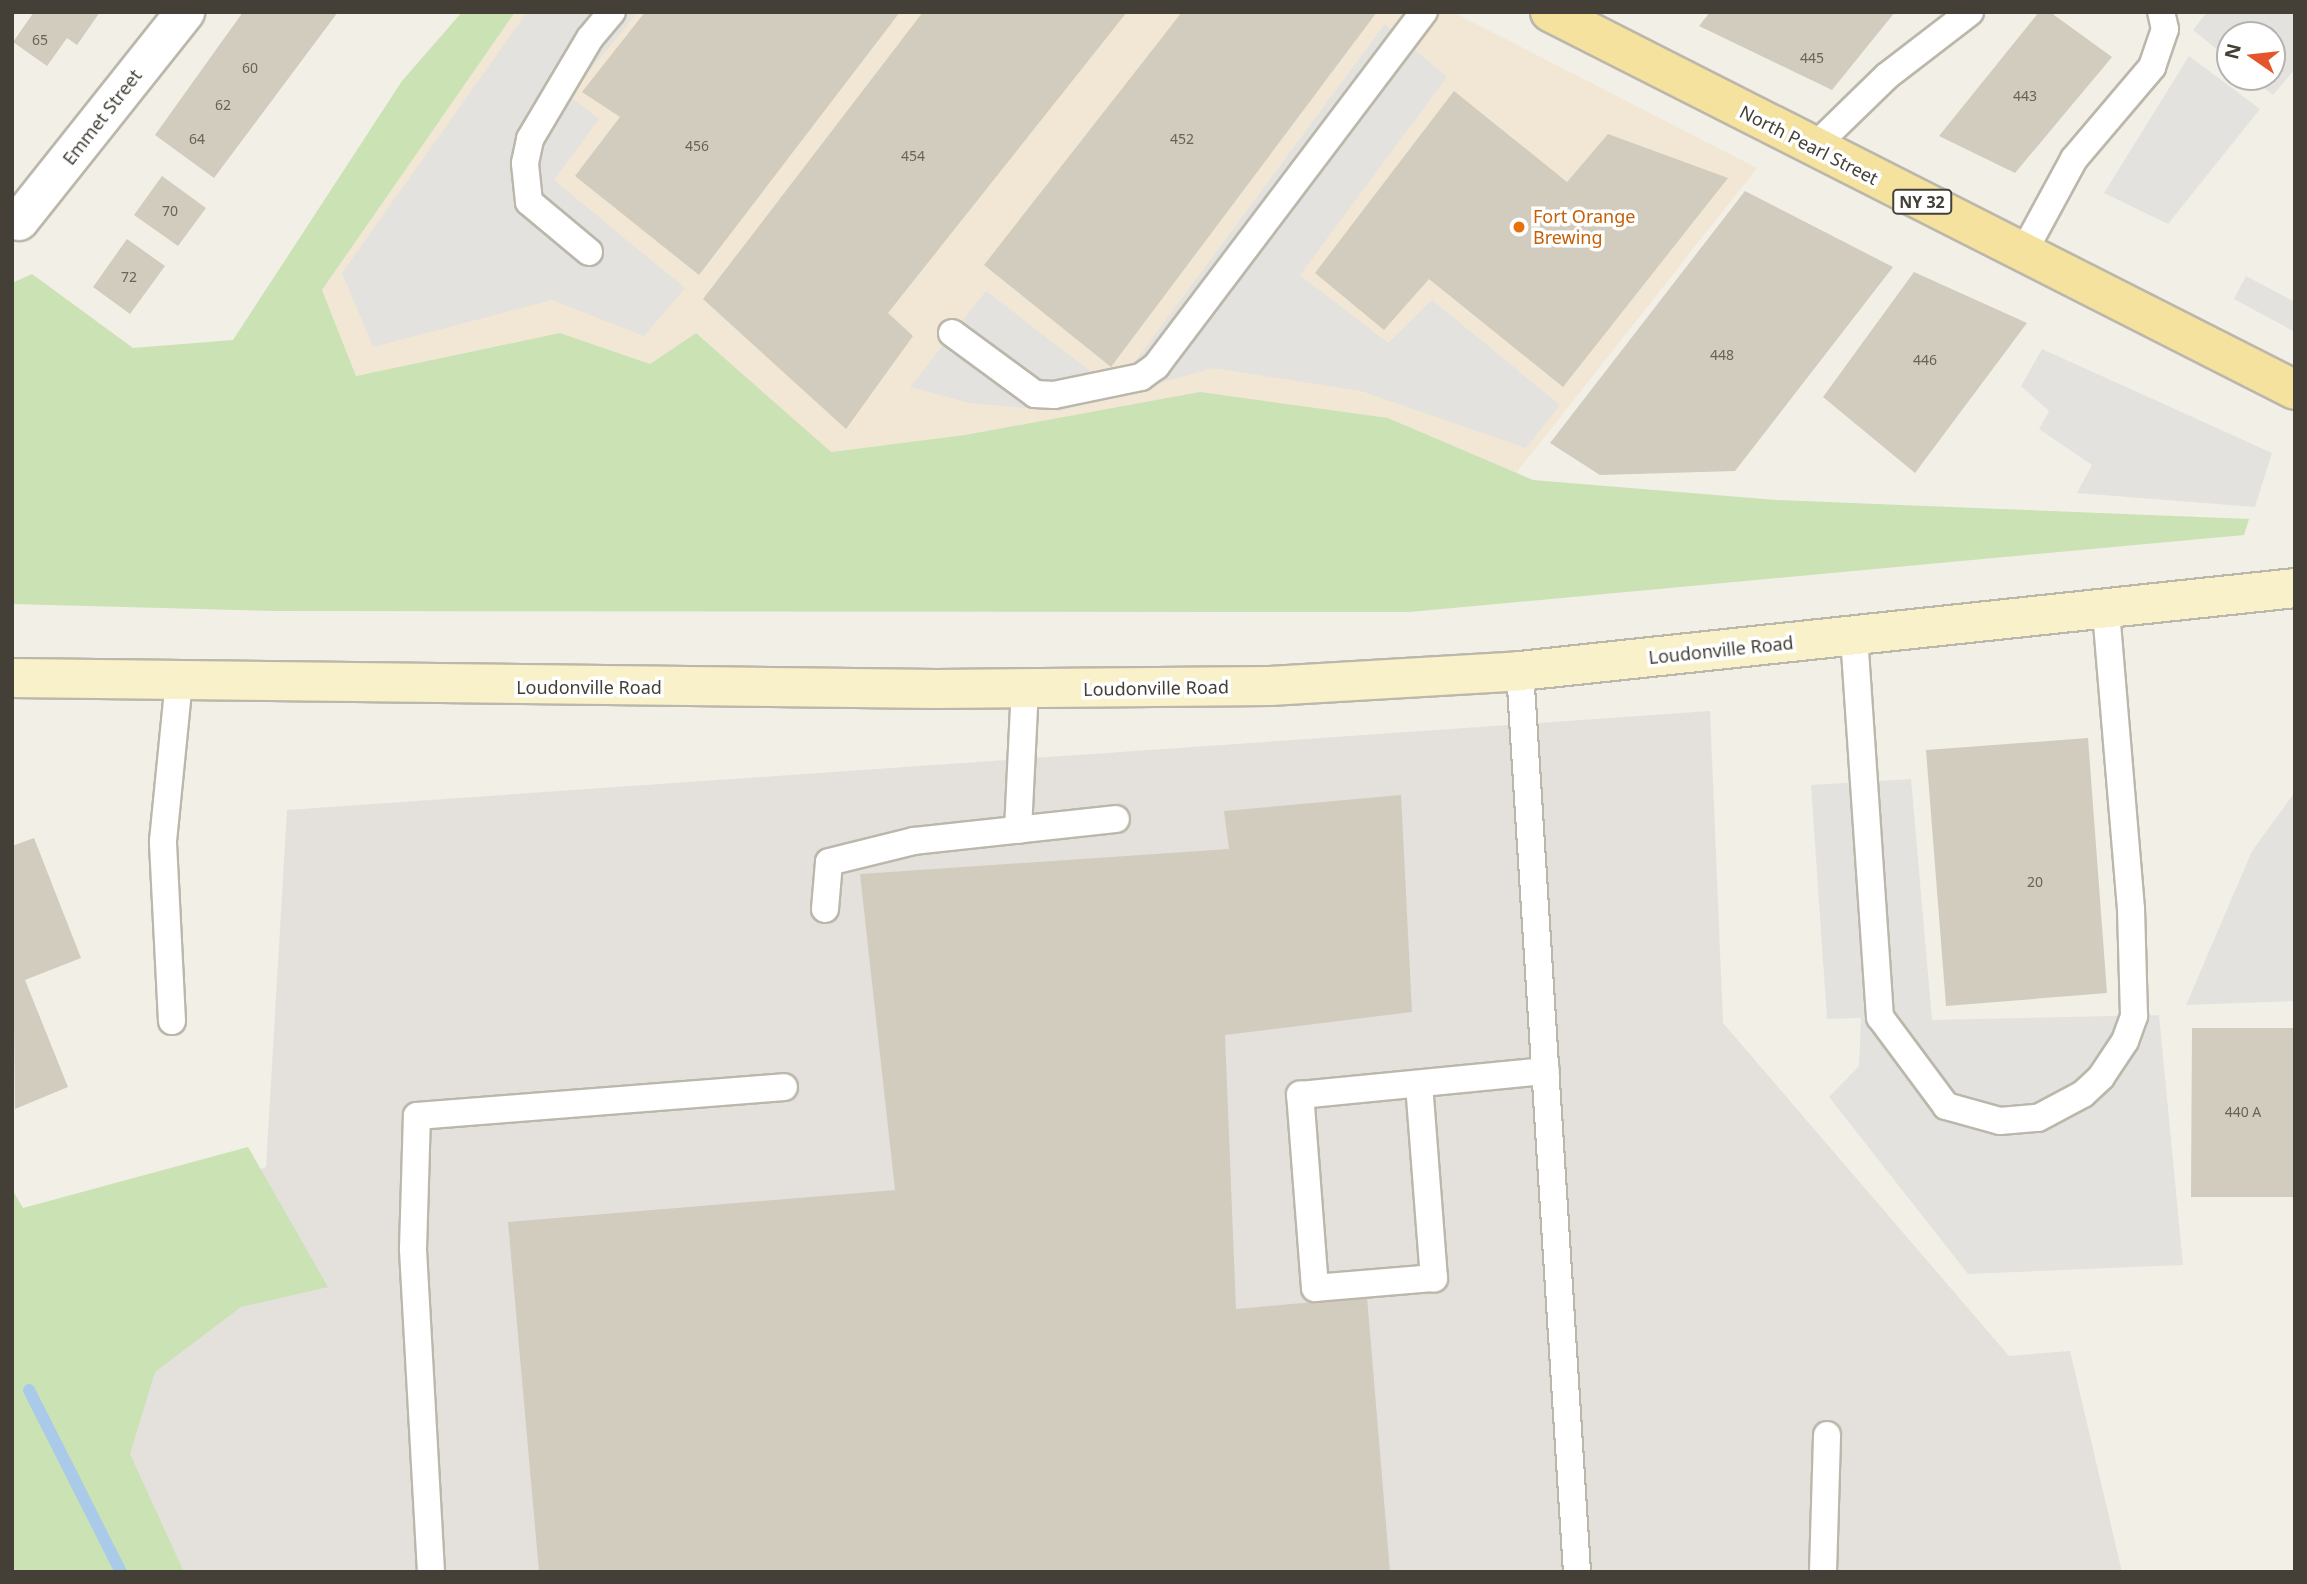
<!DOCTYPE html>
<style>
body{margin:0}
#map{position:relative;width:2307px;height:1584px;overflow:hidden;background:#f2efe7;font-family:"Noto Sans",sans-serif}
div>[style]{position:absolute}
.commercial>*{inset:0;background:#f2e7d4}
.industrial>*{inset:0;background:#e4e1dc}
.green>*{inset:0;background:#cae2b4}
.parking>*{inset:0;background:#e3e2df}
.stream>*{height:12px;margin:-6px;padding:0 6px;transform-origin:6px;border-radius:6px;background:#a9cae9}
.building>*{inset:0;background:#d2ccbe}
.roads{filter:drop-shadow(2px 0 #bcb7ab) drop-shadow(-2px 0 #bcb7ab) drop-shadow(0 2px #bcb7ab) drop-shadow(0 -2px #bcb7ab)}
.service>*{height:26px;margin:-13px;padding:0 13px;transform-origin:13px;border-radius:13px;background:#fff}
.minor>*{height:38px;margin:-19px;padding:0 19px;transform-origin:19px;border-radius:19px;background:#fff}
.secondary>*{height:38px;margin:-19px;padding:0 19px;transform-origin:19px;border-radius:19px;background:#f9f1ca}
.primary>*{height:38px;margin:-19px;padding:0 19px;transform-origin:19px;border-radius:19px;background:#f4e29e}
.dots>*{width:19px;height:19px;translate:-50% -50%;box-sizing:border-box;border:4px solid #fff;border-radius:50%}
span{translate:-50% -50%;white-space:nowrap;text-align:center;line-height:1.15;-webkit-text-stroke:7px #fff;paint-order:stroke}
.number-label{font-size:14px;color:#686359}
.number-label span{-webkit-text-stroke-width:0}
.shield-label span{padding:2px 5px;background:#fff;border:2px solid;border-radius:5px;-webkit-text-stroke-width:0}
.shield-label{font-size:16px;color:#444037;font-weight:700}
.street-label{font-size:18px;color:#444037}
.food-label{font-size:18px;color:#c56008}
.left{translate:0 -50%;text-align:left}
.frame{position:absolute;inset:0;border:14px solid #444037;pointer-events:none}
.north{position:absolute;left:2216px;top:21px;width:70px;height:70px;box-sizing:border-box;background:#fff;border:2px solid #b4b3af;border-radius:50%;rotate:284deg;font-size:19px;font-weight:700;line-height:28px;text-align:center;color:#444037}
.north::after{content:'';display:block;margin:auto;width:24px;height:32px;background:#e4552c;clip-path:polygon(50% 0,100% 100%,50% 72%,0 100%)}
</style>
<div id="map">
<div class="commercial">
<i style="clip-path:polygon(515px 12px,1453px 12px,1757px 168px,1516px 473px,1388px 418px,965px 435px,830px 452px,696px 333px,650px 364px,560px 333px,356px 376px,322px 290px)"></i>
</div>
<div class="industrial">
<i style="clip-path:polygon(1710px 711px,1723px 1023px,2009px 1356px,2070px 1351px,2122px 1572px,146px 1572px,12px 1244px,266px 1167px,287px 810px)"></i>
</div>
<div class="green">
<i style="clip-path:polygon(462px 12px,515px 12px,322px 290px,356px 376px,560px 333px,650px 364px,696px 333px,831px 452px,965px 435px,1200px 392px,1388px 418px,1533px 480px,1776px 500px,2249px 519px,2244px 535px,1409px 612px,273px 611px,12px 604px,12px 283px,32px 274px,133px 348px,233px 340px,402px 81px)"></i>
<i style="clip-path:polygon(248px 1147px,328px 1287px,241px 1307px,155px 1372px,130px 1454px,184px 1572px,12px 1572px,12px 1189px,23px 1208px)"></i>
</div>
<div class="parking">
<i style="clip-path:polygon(527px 12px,638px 12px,569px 96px,599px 119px,554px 180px,685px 288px,644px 336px,552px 300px,373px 347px,342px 273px)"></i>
<i style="clip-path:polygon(2207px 12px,2295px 12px,2295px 69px,2273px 95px,2251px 77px,2272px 77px,2272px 35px,2230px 35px,2230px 60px,2193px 30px)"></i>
<i style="clip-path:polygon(1385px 24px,1447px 77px,1300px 275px,1388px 343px,1432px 300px,1560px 405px,1526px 448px,1361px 391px,1213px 368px,1060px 411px,969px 403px,910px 387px,986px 291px,1090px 371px,1128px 371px)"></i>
<i style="clip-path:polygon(2189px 56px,2260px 109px,2168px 224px,2104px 193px)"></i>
<i style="clip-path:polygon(2246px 276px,2295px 302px,2295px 332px,2234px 299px)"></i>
<i style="clip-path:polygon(2042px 349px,2272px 453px,2255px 507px,2077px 493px,2092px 465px,2039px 429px,2049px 411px,2021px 386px)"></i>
<i style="clip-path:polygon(1911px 779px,1932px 1020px,2159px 1015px,2183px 1265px,1968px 1274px,1829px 1097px,1859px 1066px,1861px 1018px,1827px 1019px,1811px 785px)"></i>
<i style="clip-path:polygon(2295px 792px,2295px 1001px,2186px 1005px,2252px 851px)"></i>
</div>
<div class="stream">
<i style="left:29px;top:1390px;width:204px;rotate:63.2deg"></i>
</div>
<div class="building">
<i style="clip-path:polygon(34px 12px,100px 12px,77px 45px,67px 38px,47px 66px,13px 42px)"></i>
<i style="clip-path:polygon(243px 12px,338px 12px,214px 178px,155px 135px)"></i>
<i style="clip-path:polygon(645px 12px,900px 12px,699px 275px,575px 176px,620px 117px,582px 92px)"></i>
<i style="clip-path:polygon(923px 12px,1127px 12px,888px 313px,913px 336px,846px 429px,703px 299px)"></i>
<i style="clip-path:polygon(1182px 12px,1377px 12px,1111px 367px,984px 265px)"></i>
<i style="clip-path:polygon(1710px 12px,1895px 12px,1832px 90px,1699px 26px)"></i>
<i style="clip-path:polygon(2039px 12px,2050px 12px,2112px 57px,2015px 173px,1939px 136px)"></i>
<i style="clip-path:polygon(1454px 91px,1567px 182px,1608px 134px,1728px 178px,1563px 387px,1429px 279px,1384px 330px,1315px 273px)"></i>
<i style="clip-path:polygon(162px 176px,206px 208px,178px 246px,134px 215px)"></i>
<i style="clip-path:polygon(1745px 191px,1893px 267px,1735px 471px,1600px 475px,1550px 443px)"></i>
<i style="clip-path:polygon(127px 239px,165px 266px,130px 314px,93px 287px)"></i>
<i style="clip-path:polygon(1914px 272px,2027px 323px,1915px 473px,1823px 397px)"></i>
<i style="clip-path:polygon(2088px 738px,2107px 993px,1946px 1006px,1926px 750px)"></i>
<i style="clip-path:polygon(1401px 795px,1412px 1012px,1225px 1035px,1236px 1309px,1367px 1297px,1390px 1572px,539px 1572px,508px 1222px,895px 1190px,860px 874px,1229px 849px,1224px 811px)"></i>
<i style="clip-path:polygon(34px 838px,81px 958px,25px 980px,68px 1087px,15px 1109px,12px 846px)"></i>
<i style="clip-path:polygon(2192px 1028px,2295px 1028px,2295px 1197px,2191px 1197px)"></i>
</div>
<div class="roads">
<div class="service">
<i style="left:1814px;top:147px;width:102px;rotate:-44.2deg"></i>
<i style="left:1887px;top:76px;width:105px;rotate:-37.6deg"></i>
<i style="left:589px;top:252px;width:78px;rotate:-140.2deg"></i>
<i style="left:529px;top:202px;width:39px;rotate:-96deg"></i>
<i style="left:525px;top:163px;width:25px;rotate:-78deg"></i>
<i style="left:530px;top:139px;width:117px;rotate:-59.3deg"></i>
<i style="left:590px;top:38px;width:34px;rotate:-50deg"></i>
<i style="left:2023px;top:253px;width:107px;rotate:-61.5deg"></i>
<i style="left:2074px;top:159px;width:121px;rotate:-49.7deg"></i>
<i style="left:2152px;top:67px;width:40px;rotate:-71.1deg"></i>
<i style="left:2165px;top:29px;width:17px;rotate:-103deg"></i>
<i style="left:952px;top:333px;width:103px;rotate:36.3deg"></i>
<i style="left:1035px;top:394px;width:19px;rotate:3deg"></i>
<i style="left:1054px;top:395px;width:89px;rotate:-11.7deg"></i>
<i style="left:1141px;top:377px;width:19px;rotate:-36deg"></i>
<i style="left:1156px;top:366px;width:444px;rotate:-52.9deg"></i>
<i style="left:1854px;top:636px;width:382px;rotate:86.1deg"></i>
<i style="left:1880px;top:1017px;width:111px;rotate:53.4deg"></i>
<i style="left:1946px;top:1106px;width:56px;rotate:15.5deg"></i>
<i style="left:2000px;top:1121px;width:38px;rotate:-5deg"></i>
<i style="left:2038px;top:1118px;width:51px;rotate:-28.1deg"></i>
<i style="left:2083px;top:1094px;width:25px;rotate:-43deg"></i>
<i style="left:2101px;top:1077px;width:43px;rotate:-56.3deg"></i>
<i style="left:2125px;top:1041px;width:27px;rotate:-70deg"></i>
<i style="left:2134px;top:1016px;width:107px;rotate:-91.6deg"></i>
<i style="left:2131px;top:909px;width:301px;rotate:-94.8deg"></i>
<i style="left:1520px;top:671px;width:903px;rotate:86.38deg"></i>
<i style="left:1018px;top:830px;width:141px;rotate:-87.2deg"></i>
<i style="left:825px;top:909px;width:47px;rotate:-85.1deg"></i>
<i style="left:829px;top:862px;width:88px;rotate:-13.9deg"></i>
<i style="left:914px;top:841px;width:203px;rotate:-6.2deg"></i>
<i style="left:172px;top:1021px;width:180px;rotate:-92.9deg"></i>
<i style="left:163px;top:841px;width:161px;rotate:-84.3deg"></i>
<i style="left:1419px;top:1084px;width:195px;rotate:85.6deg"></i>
<i style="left:1434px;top:1278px;width:119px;rotate:175.2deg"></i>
<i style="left:1315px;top:1288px;width:194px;rotate:-94.4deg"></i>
<i style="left:1300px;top:1095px;width:247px;rotate:-5.6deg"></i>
<i style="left:431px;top:1572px;width:324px;rotate:-93.2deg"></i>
<i style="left:413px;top:1249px;width:133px;rotate:-88.3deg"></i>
<i style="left:417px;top:1116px;width:368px;rotate:-4.5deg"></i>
<i style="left:1823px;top:1572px;width:137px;rotate:-88.3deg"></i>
</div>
<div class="minor">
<i style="left:19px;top:221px;width:267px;rotate:-51.5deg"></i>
</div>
<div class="secondary">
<i style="left:12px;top:678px;width:925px;rotate:0.68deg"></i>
<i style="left:937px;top:689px;width:333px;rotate:-0.5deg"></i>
<i style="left:1270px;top:686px;width:250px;rotate:-3.4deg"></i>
<i style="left:1520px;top:671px;width:779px;rotate:-6.11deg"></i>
</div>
<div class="primary">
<i style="left:1550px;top:12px;width:835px;rotate:26.9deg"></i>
</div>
</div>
<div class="dots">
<i style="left:1519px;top:227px;background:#e8710a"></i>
</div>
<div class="number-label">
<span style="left:40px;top:40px">65</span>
<span style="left:1812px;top:58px">445</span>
<span style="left:250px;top:68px">60</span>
<span style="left:2025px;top:96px">443</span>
<span style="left:223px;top:105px">62</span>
<span style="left:197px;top:139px">64</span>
<span style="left:1182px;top:139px">452</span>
<span style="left:697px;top:146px">456</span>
<span style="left:913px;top:156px">454</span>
<span style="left:170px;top:211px">70</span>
<span style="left:129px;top:277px">72</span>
<span style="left:1722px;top:355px">448</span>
<span style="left:1925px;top:360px">446</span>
<span style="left:2035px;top:882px">20</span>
<span style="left:2243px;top:1112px">440 A</span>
</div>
<div class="shield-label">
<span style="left:1922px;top:202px">NY 32</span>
</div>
<div class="street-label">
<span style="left:102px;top:117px;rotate:-52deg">Emmet Street</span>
<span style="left:1809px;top:145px;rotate:27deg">North Pearl Street</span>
<span style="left:1721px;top:650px;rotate:-6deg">Loudonville Road</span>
<span style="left:589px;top:687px">Loudonville Road</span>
<span style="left:1156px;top:688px;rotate:-1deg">Loudonville Road</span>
</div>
<div class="food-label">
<span class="left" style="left:1533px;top:227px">Fort Orange<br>Brewing</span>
</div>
<div class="frame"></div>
<div class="north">N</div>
</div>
